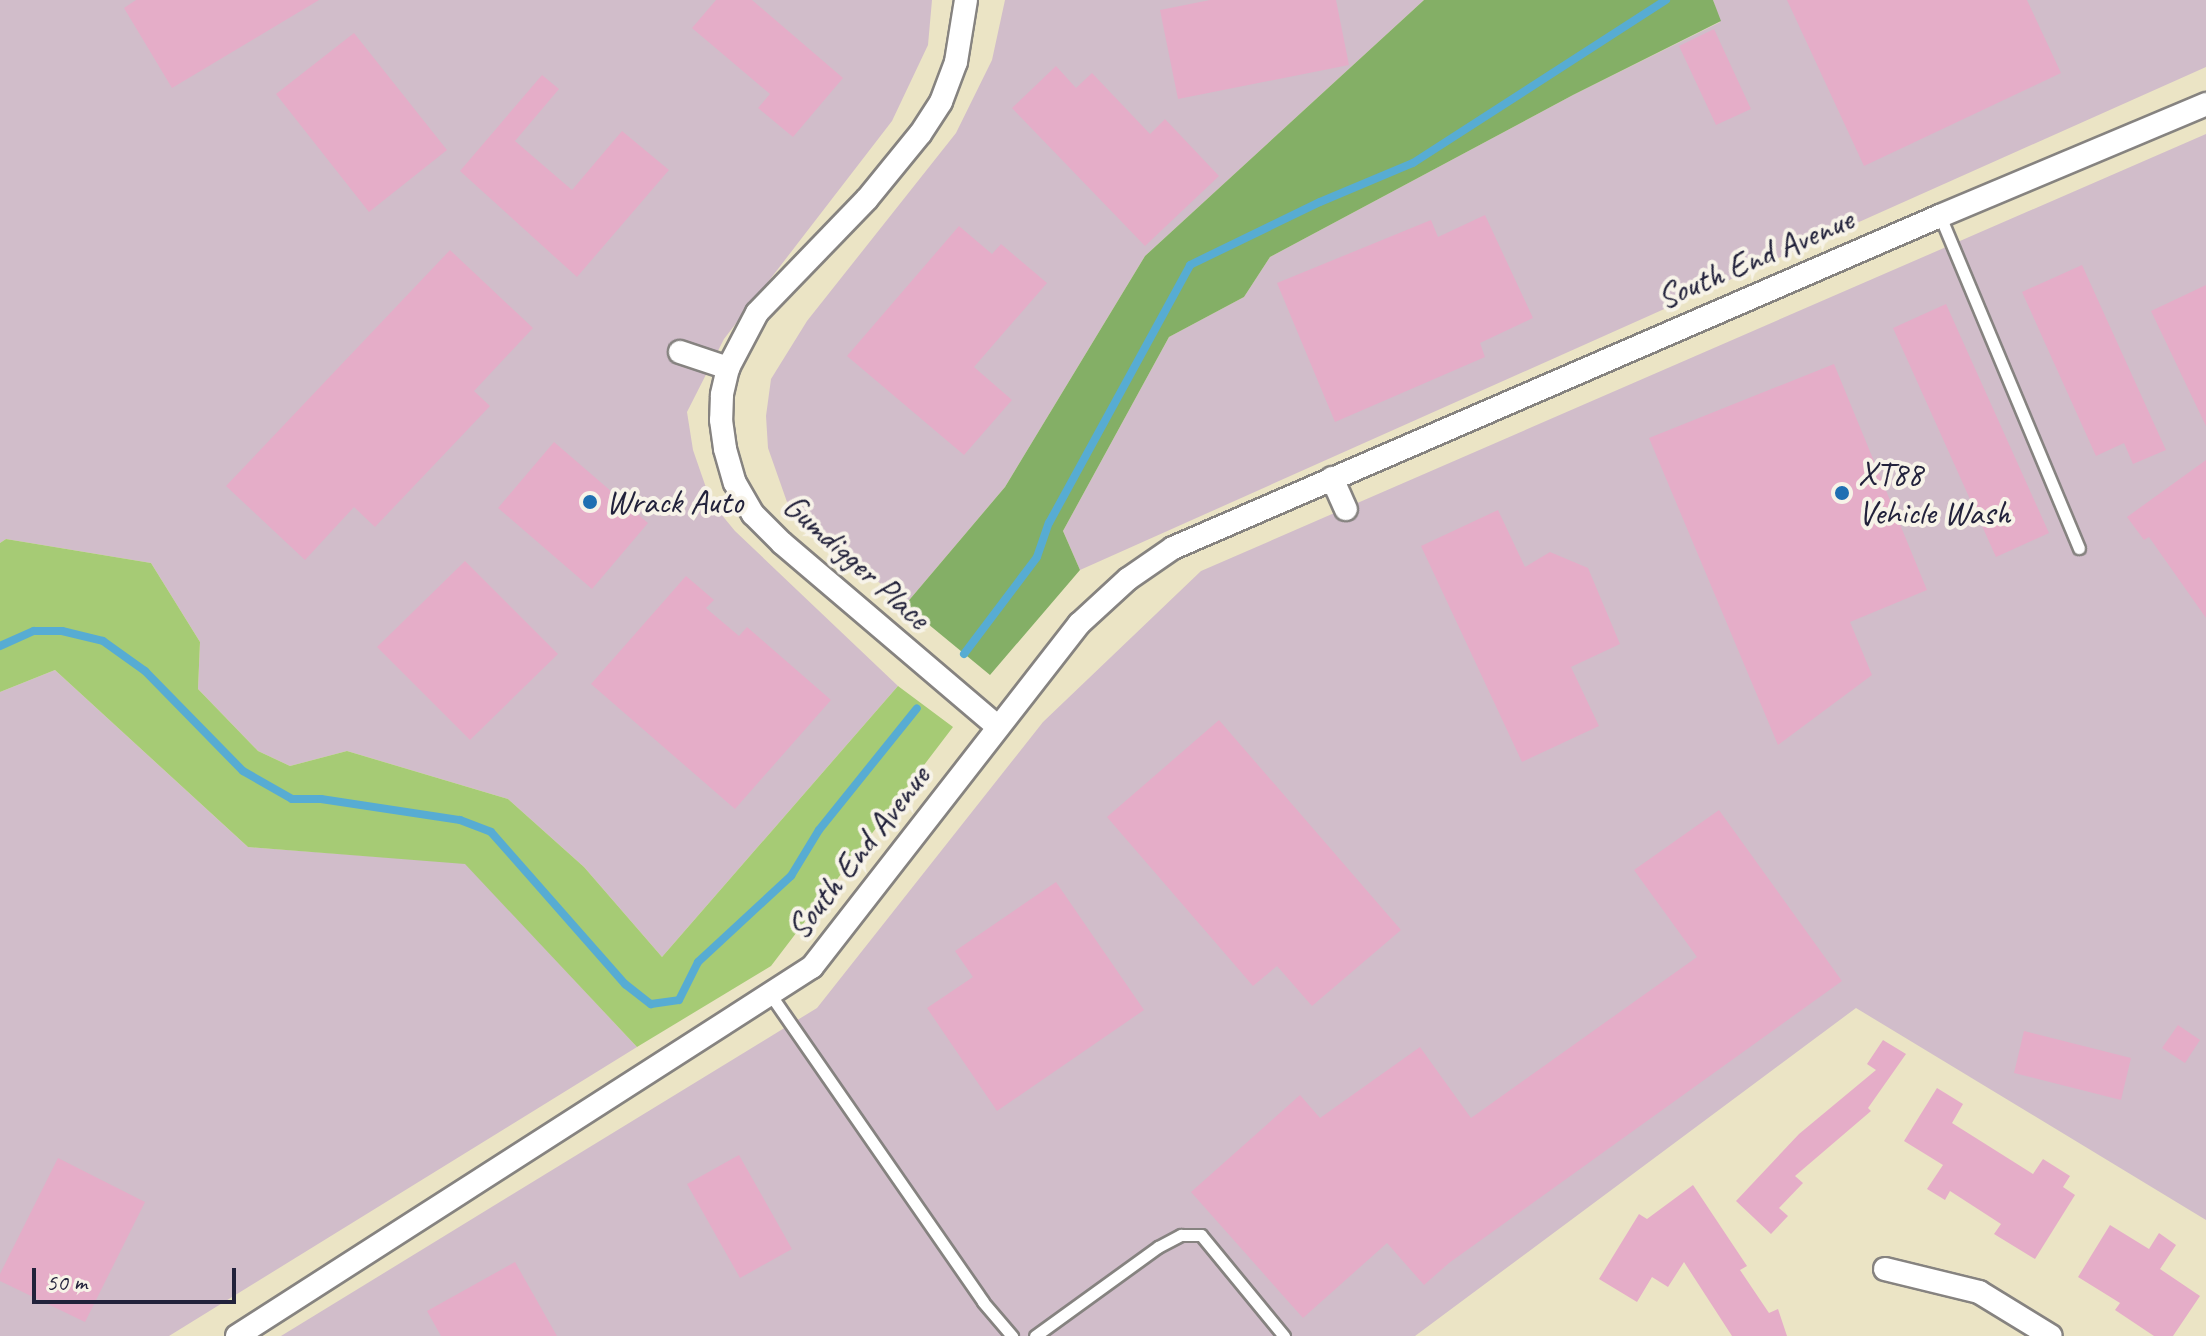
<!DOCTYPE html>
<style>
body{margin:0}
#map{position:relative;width:2206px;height:1336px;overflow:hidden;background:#ebe4c5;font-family:Caveat,sans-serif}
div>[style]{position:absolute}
.industrial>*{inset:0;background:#d1bdca}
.green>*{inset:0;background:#a6cb75}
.forest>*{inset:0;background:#84af66}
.stream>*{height:8px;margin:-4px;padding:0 4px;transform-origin:4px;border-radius:4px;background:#57acd3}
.building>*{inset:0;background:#e5adc8}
.roads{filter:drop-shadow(2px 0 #868380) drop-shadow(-2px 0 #868380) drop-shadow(0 2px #868380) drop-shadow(0 -2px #868380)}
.lane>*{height:11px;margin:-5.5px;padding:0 5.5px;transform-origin:5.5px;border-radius:5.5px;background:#fff}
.street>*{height:22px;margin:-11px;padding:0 11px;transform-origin:11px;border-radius:11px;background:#fff}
.dots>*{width:22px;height:22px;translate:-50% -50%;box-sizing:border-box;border:4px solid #f7f3e8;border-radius:50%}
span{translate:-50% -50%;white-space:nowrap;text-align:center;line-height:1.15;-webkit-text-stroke:8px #f7f3e8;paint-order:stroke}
.street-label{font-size:34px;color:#22223b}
.poi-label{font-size:34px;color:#22223b}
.left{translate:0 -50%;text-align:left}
.scale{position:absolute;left:32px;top:1268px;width:204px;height:36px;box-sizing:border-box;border:4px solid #22223b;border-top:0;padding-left:10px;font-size:24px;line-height:28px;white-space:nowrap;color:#22223b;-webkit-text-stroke:6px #f7f3e8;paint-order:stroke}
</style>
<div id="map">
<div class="industrial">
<i style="clip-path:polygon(0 0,932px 0,928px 45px,892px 121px,724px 339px,687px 412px,693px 450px,711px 502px,735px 531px,898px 686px,662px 957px,584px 867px,508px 799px,347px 751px,290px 766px,258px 751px,198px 689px,200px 642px,151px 563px,6px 539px,0 543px)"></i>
<i style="clip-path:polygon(1005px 0,1424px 0,1145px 256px,1005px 487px,905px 605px,787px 502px,768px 448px,766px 416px,771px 379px,807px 321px,956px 133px,992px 60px)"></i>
<i style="clip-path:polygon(1713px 0,2206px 0,2206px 67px,1080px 570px,1063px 531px,1169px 337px,1244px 297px,1270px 257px,1573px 95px,1720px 22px)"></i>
<i style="clip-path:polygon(2206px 134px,2206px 1220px,1856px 1008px,1415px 1336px,281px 1336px,817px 1008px,1043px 722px,1201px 571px)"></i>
<i style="clip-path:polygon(55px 670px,248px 847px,465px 863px,637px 1047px,169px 1336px,0 1336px,0 692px)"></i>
</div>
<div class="green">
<i style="clip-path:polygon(6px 539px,151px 563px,200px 642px,198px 689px,258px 751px,290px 766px,347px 751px,508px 799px,584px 867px,662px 957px,898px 686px,953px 727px,771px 966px,637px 1047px,465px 864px,248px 847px,55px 670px,0 692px,0 543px)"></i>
</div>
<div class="forest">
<i style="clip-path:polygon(1424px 0,1713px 0,1721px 21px,1573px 95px,1270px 257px,1244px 297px,1169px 337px,1063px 531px,1080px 570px,990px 675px,905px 605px,1005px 487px,1145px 256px)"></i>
</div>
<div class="stream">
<i style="left:0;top:646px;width:37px;rotate:-24deg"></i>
<i style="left:34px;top:631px;width:28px"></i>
<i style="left:62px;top:631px;width:42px;rotate:13.7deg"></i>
<i style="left:103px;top:641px;width:52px;rotate:35.5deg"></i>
<i style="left:145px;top:671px;width:140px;rotate:45.6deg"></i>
<i style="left:243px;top:771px;width:56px;rotate:29.7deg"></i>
<i style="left:292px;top:799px;width:29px"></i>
<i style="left:321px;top:799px;width:141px;rotate:8.6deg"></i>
<i style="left:460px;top:820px;width:33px;rotate:21deg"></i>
<i style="left:491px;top:832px;width:203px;rotate:48.6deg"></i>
<i style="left:625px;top:984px;width:33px;rotate:38deg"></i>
<i style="left:651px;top:1004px;width:28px;rotate:-8deg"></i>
<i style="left:679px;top:1000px;width:42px;rotate:-63.4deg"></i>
<i style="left:698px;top:962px;width:127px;rotate:-42.8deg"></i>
<i style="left:791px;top:876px;width:54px;rotate:-58.7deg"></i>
<i style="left:819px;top:830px;width:156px;rotate:-51.2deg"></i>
<i style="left:964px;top:654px;width:121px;rotate:-53deg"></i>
<i style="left:1037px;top:557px;width:36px;rotate:-71deg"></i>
<i style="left:1049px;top:523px;width:294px;rotate:-61.3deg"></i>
<i style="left:1190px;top:265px;width:144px;rotate:-25.9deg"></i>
<i style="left:1320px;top:202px;width:101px;rotate:-22.8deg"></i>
<i style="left:1413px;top:163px;width:301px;rotate:-32.8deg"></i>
</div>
<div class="building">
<i style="clip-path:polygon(136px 0,319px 0,172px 88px,124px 8px)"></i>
<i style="clip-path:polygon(716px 0,752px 0,843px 78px,793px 137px,758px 108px,770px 94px,692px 28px)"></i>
<i style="clip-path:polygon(1210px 0,1336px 0,1349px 65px,1178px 99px,1160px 10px)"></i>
<i style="clip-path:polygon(1787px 0,2027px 0,2061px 73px,1864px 166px)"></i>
<i style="clip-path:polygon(1714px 29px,1751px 109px,1716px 125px,1679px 46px)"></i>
<i style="clip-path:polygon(354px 33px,447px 150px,369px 212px,276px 94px)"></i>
<i style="clip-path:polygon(1056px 66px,1076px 88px,1092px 73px,1150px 134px,1165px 119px,1219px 176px,1145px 246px,1012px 108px)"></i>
<i style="clip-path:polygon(542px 75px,559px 89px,515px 141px,572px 190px,622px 131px,669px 170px,577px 277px,460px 171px)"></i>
<i style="clip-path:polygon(1485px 215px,1533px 318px,1480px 343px,1485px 357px,1335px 422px,1277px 283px,1431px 220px,1438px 237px)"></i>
<i style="clip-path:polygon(959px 226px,992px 254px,1001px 244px,1047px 283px,974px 367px,1012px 400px,964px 455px,847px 356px)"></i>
<i style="clip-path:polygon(450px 250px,533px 328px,474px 391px,490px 406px,375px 527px,354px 507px,305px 560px,226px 486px)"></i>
<i style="clip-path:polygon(2082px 265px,2166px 450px,2133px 464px,2124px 443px,2096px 456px,2022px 292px)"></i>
<i style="clip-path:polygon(2206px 285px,2206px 426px,2151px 311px)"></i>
<i style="clip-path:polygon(1946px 304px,2049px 533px,1996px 557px,1893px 328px)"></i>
<i style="clip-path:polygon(1834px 364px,1927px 590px,1850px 622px,1872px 675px,1778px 745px,1649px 438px)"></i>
<i style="clip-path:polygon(554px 442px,648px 523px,592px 589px,498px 508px)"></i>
<i style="clip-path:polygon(2206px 460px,2206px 618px,2149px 537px,2144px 540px,2127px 517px)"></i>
<i style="clip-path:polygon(1498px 510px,1525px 567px,1550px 552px,1588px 568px,1620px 644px,1571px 667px,1599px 726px,1522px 762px,1421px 546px)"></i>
<i style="clip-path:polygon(465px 561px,558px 654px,470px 740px,377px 647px)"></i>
<i style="clip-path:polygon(686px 576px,714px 600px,706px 608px,739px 636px,747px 627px,831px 700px,735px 809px,591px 684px)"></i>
<i style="clip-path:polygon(1219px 720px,1401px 930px,1312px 1006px,1277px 966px,1253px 986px,1107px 817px)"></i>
<i style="clip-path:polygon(1719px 810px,1842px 981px,1449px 1263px,1424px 1285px,1387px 1243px,1303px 1318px,1191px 1192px,1300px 1095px,1320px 1118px,1420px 1047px,1471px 1118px,1697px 957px,1634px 870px)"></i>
<i style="clip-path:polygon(1056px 882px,1144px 1010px,997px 1111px,927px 1008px,973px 977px,955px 951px)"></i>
<i style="clip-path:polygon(2178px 1025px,2200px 1040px,2185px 1063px,2162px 1048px)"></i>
<i style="clip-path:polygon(2024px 1031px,2131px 1058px,2121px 1100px,2014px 1073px)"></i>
<i style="clip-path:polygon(1883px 1040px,1906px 1054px,1868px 1108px,1871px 1111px,1795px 1176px,1803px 1183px,1779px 1208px,1788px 1216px,1771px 1234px,1736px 1201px,1799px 1134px,1876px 1070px,1867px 1064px)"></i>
<i style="clip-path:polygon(1937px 1088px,1963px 1104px,1952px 1123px,2033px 1174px,2043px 1159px,2070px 1176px,2063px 1187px,2075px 1195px,2035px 1259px,1994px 1234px,2001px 1224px,1950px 1191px,1945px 1200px,1927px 1189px,1943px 1165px,1904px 1141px)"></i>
<i style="clip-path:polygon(739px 1155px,792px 1249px,740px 1278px,687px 1184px)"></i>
<i style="clip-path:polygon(58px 1158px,145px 1202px,85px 1322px,0 1281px,0 1274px)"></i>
<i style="clip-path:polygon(1693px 1185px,1747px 1266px,1740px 1270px,1769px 1313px,1778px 1309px,1787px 1336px,1732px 1336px,1684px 1262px,1668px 1287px,1652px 1277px,1637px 1302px,1599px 1279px,1639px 1214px,1647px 1219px)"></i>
<i style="clip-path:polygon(2110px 1225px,2149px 1249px,2159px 1233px,2176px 1245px,2160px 1269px,2200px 1296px,2173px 1336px,2154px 1336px,2115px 1310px,2120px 1303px,2078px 1277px)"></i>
<i style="clip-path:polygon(515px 1262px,557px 1336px,441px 1336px,427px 1311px)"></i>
</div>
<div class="roads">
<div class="lane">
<i style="left:1940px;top:216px;width:360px;rotate:67.3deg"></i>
<i style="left:770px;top:994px;width:374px;rotate:55.3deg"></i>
<i style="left:983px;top:1302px;width:45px;rotate:49.5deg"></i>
<i style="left:1035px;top:1336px;width:152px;rotate:-35.9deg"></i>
<i style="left:1158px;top:1247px;width:26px;rotate:-28deg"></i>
<i style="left:1181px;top:1235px;width:20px"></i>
<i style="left:1201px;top:1235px;width:131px;rotate:50.6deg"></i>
</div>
<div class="street">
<i style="left:966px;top:0;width:63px;rotate:99.2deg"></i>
<i style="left:956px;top:62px;width:43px;rotate:110.6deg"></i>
<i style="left:941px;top:102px;width:38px;rotate:123deg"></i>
<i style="left:920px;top:134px;width:84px;rotate:129.2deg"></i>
<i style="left:867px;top:199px;width:158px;rotate:134deg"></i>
<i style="left:757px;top:313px;width:62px;rotate:117.8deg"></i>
<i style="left:728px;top:368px;width:28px;rotate:103deg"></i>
<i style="left:722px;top:395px;width:25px;rotate:92deg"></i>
<i style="left:721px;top:420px;width:29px;rotate:82deg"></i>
<i style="left:725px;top:449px;width:35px;rotate:74deg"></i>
<i style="left:735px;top:483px;width:36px;rotate:60deg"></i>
<i style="left:753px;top:514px;width:41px;rotate:45deg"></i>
<i style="left:782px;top:543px;width:282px;rotate:40.4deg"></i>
<i style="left:680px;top:352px;width:51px;rotate:18.4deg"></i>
<i style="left:1332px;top:478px;width:34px;rotate:66deg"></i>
<i style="left:1885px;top:1269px;width:97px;rotate:13.7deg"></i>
<i style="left:1979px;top:1292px;width:84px;rotate:31.4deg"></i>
<i style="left:237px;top:1336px;width:683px;rotate:-32.69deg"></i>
<i style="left:812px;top:967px;width:435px;rotate:-52.1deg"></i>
<i style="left:1079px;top:624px;width:67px;rotate:-42.6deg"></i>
<i style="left:1128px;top:579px;width:55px;rotate:-34.6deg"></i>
<i style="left:1173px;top:548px;width:836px;rotate:-23.41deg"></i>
<i style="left:1940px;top:216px;width:289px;rotate:-22.8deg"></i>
</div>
</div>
<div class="dots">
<i style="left:1842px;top:493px;background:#1f6fb2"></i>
<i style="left:590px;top:502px;background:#1f6fb2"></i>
</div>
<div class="street-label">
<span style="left:1755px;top:258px;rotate:-23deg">South End Avenue</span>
<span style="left:857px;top:561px;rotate:42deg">Gumdigger Place</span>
<span style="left:858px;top:852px;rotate:-52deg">South End Avenue</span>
</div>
<div class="poi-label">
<span class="left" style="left:1858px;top:493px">XT88<br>Vehicle Wash</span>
<span class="left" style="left:606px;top:502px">Wrack Auto</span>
</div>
<div class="scale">50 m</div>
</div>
